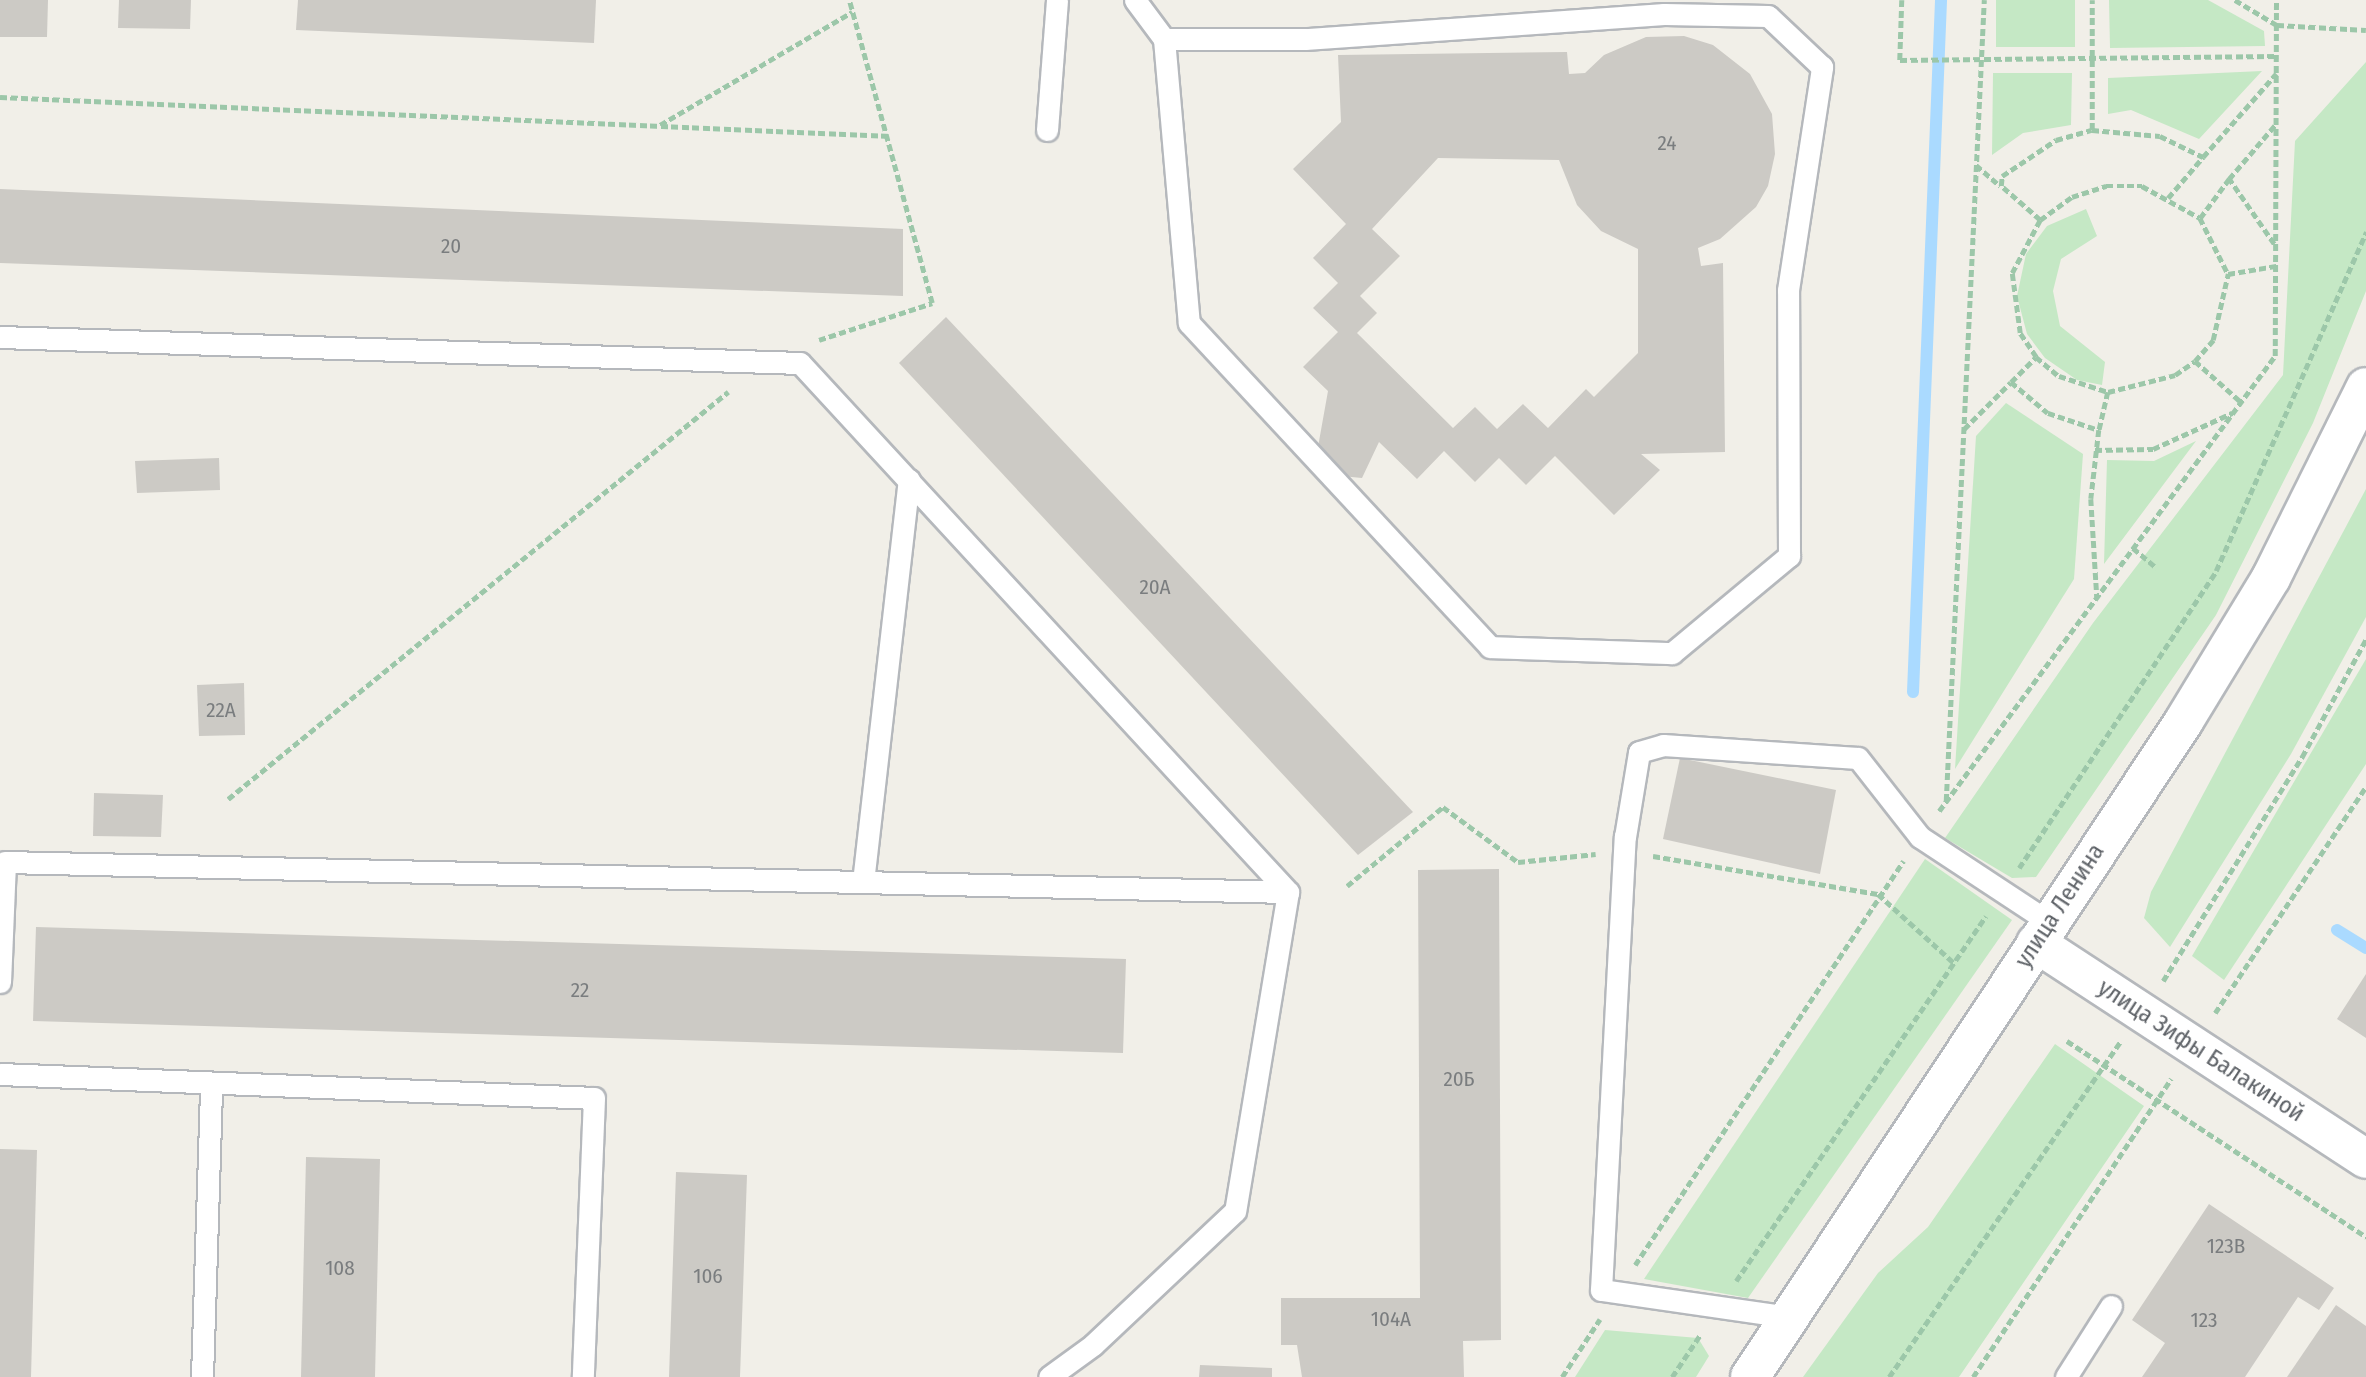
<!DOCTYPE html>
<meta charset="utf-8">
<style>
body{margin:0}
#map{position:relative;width:2366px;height:1377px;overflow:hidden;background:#f1efe8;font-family:"Fira Sans Condensed",sans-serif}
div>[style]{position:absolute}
.green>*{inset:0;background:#c5e8c5}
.stream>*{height:12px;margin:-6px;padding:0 6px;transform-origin:6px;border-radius:6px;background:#aadaff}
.building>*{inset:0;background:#cccac5}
.path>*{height:4.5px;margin-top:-2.25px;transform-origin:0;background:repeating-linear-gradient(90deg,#9cc7a9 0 7px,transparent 0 10.5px)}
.roads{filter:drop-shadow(2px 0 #b5b8bc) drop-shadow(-2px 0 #b5b8bc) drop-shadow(0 2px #b5b8bc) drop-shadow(0 -2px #b5b8bc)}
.service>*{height:21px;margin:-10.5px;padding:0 10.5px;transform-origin:10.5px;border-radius:10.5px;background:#fff}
.minor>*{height:38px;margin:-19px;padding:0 19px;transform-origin:19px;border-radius:19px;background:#fff}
.secondary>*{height:38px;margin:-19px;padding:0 19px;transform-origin:19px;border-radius:19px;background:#fff}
span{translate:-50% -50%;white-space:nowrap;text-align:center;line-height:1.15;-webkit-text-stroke:6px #fff;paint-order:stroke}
.number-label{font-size:21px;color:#7a7d7f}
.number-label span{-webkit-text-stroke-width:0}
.street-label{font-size:24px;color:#5f6368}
</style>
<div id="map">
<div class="green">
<i style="clip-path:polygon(1996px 0,2075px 0,2075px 47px,1996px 47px)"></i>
<i style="clip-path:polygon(2109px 0,2208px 0,2264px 31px,2265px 46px,2110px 48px)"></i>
<i style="clip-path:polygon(2366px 62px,2366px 291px,2313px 423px,2216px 615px,2036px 877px,2012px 878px,1945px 838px,2093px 623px,2283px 375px,2295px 141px)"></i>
<i style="clip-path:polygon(2262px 71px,2199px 139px,2131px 110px,2108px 114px,2108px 78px)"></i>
<i style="clip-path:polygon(1993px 73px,2072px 73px,2071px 125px,2023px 133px,1992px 155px)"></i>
<i style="clip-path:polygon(2086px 209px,2097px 236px,2061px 259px,2053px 291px,2060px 326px,2105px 362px,2102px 385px,2077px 380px,2045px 358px,2027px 334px,2017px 296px,2026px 254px,2047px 226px)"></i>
<i style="clip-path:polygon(2006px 403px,2083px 454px,2074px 579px,1955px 769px,1976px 436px)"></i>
<i style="clip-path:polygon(2196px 441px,2104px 564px,2107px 460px,2154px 461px)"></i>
<i style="clip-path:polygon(2366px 489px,2366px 617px,2291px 754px,2170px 947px,2144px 918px,2151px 892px)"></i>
<i style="clip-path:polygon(2366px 659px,2366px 764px,2224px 980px,2192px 956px)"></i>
<i style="clip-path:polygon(1925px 859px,2012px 920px,1748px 1298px,1644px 1279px)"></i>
<i style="clip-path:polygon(2055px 1044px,2144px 1106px,1959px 1377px,1803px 1377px,1878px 1273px,1928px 1227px)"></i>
<i style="clip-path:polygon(1605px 1330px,1698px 1338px,1709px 1356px,1696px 1377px,1575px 1377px)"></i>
</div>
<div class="stream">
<i style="left:1913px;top:692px;width:693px;rotate:-87.68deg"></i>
<i style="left:2337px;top:930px;width:34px;rotate:32deg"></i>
</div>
<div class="building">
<i style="clip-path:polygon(0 0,48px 0,47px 37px,0 37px)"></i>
<i style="clip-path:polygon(119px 0,191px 0,190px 29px,118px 28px)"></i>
<i style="clip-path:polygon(298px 0,596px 0,594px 43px,296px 30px)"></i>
<i style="clip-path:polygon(evenodd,1684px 36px,1713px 45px,1750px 74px,1772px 114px,1775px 154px,1768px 186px,1756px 207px,1720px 239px,1698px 248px,1701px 266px,1723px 263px,1725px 452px,1641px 454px,1660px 470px,1614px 515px,1555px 456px,1526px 485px,1499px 458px,1475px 482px,1444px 451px,1417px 479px,1379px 442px,1362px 478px,1331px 475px,1316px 458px,1328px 391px,1303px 367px,1338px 332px,1313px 308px,1338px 283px,1313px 258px,1346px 224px,1293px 169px,1341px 122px,1338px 55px,1567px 52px,1569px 74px,1585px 73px,1604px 55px,1646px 37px,1684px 36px,1438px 158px,1559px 160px,1577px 205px,1601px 231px,1638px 249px,1638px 353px,1594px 397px,1586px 389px,1548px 428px,1523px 404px,1497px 429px,1475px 407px,1453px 428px,1357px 333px,1377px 313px,1360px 296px,1400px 256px,1372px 229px,1438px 158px)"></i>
<i style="clip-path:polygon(0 189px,903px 229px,903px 296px,0 263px)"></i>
<i style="clip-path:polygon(946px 317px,1413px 812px,1358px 855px,899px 363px)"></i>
<i style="clip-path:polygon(219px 458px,220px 490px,137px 493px,135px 461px)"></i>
<i style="clip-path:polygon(244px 683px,245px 735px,199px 736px,197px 685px)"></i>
<i style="clip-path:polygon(1680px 758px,1836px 790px,1820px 874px,1663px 839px)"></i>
<i style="clip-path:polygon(94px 793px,163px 795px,161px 837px,93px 836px)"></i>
<i style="clip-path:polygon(1499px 869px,1501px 1340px,1463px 1341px,1464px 1377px,1302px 1377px,1297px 1345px,1281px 1345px,1281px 1298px,1420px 1298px,1418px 870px)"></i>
<i style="clip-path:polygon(36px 927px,1126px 959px,1123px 1053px,33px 1021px)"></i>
<i style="clip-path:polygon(2366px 974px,2366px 1038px,2337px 1019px)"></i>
<i style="clip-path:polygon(0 1149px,37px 1150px,31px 1377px,0 1377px)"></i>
<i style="clip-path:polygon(306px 1157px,380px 1159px,375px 1377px,301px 1377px)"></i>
<i style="clip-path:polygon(676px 1172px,747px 1175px,740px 1377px,669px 1377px)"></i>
<i style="clip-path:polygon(2209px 1204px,2334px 1288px,2319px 1310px,2298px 1297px,2245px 1377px,2142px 1377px,2165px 1343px,2132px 1320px)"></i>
<i style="clip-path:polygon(2336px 1305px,2366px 1326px,2366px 1377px,2287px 1377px)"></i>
<i style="clip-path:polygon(1200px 1365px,1272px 1368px,1272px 1377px,1199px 1377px)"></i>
</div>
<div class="path">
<i style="left:1902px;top:0;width:60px;rotate:91.9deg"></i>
<i style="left:1900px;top:60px;width:377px;rotate:-0.6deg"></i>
<i style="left:2235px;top:0;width:49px;rotate:30.8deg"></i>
<i style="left:2277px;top:25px;width:89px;rotate:3.2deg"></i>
<i style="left:0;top:97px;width:892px;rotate:2.51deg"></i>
<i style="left:660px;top:125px;width:223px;rotate:-30.5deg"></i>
<i style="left:2092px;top:130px;width:130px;rotate:-90deg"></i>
<i style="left:1976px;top:165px;width:32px;rotate:41deg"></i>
<i style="left:2168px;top:198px;width:54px;rotate:-49.5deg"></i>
<i style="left:2200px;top:218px;width:49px;rotate:-53.4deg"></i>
<i style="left:2040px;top:220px;width:39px;rotate:-36deg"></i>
<i style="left:2072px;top:197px;width:36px;rotate:-18deg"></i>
<i style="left:2106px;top:186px;width:36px"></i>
<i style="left:2142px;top:186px;width:66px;rotate:28.9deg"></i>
<i style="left:2200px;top:218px;width:63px;rotate:63.4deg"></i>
<i style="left:2228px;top:274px;width:49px;rotate:-9.5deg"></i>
<i style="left:2274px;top:244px;width:79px;rotate:-124.7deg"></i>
<i style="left:2229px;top:179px;width:72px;rotate:-49.5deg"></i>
<i style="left:819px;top:340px;width:119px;rotate:-18.1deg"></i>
<i style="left:932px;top:303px;width:314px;rotate:-105.3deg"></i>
<i style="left:2036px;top:357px;width:30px;rotate:40deg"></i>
<i style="left:2059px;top:376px;width:52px;rotate:18.1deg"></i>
<i style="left:2108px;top:392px;width:39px;rotate:103deg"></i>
<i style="left:2195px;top:361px;width:28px;rotate:-49deg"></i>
<i style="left:2213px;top:340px;width:68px;rotate:-77.2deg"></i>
<i style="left:2011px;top:382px;width:35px;rotate:-45deg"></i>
<i style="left:2036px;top:357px;width:29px;rotate:-124deg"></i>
<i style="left:2020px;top:333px;width:61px;rotate:-97.6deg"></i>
<i style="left:2012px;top:273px;width:60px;rotate:-62.2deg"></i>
<i style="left:2040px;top:220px;width:52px;rotate:-138.9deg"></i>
<i style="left:2001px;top:186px;width:10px;rotate:-84deg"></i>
<i style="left:2002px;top:176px;width:65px;rotate:-33.7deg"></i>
<i style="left:2056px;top:140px;width:37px;rotate:-16deg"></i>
<i style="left:2092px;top:130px;width:68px;rotate:5deg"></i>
<i style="left:2160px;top:136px;width:48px;rotate:26deg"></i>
<i style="left:2203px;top:157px;width:111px;rotate:-48.7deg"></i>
<i style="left:2108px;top:392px;width:69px;rotate:-14.2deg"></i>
<i style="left:2175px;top:375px;width:24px;rotate:-35deg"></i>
<i style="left:2195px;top:361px;width:62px;rotate:41.7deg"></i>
<i style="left:1964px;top:429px;width:66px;rotate:-45deg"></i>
<i style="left:2011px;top:382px;width:48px;rotate:40deg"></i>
<i style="left:2048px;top:413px;width:54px;rotate:18.4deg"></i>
<i style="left:2099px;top:430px;width:69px;rotate:96.6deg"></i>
<i style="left:2091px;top:499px;width:98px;rotate:86.5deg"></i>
<i style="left:2095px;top:450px;width:58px;rotate:-1deg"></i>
<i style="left:2153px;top:449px;width:87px;rotate:-24.5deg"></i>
<i style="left:2133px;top:548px;width:31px;rotate:40deg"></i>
<i style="left:228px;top:799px;width:645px;rotate:-39.15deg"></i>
<i style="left:1946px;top:801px;width:802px;rotate:-87.28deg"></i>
<i style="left:1939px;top:811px;width:566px;rotate:-53.56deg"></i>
<i style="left:2275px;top:356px;width:356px;rotate:-89.8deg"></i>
<i style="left:1653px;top:856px;width:228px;rotate:9.6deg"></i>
<i style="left:1878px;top:894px;width:103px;rotate:42.2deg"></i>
<i style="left:2019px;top:868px;width:356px;rotate:-56.4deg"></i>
<i style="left:2216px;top:571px;width:371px;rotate:-66.1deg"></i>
<i style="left:1347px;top:886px;width:124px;rotate:-39.5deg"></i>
<i style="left:1443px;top:807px;width:93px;rotate:36.3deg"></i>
<i style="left:1518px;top:862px;width:78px;rotate:-5.9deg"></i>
<i style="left:2163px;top:981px;width:264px;rotate:-58.2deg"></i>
<i style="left:2302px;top:757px;width:134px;rotate:-61.5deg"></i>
<i style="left:2215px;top:1013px;width:272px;rotate:-56.3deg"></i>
<i style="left:2067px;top:1041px;width:358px;rotate:33.2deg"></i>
<i style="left:1635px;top:1265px;width:485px;rotate:-56.4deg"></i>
<i style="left:1736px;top:1281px;width:442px;rotate:-55.6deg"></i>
<i style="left:1562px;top:1377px;width:69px;rotate:-56.8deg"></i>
<i style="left:1672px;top:1377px;width:50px;rotate:-56.3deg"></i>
<i style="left:1889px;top:1377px;width:407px;rotate:-55.4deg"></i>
<i style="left:1973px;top:1377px;width:358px;rotate:-56.4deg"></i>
</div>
<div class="roads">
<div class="service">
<i style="left:1135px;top:0;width:49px;rotate:53.4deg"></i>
<i style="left:1164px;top:39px;width:285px;rotate:85deg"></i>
<i style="left:1189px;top:323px;width:442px;rotate:47.1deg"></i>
<i style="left:1490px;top:647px;width:182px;rotate:1.9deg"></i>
<i style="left:1672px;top:653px;width:152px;rotate:-39.7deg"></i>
<i style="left:1789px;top:556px;width:266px;rotate:-90.2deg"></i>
<i style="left:1788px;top:290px;width:226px;rotate:-81.3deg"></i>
<i style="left:1822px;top:67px;width:74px;rotate:-136.6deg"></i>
<i style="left:1768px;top:16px;width:104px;rotate:-178.9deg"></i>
<i style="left:1664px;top:14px;width:360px;rotate:176deg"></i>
<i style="left:1305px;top:39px;width:141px;rotate:180deg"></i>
<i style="left:1047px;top:130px;width:130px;rotate:-85.6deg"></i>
<i style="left:0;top:337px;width:800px;rotate:1.86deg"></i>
<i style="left:800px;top:363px;width:720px;rotate:47.31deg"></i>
<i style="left:1288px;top:892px;width:323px;rotate:99.4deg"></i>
<i style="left:1235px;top:1211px;width:195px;rotate:136.7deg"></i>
<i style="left:1093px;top:1345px;width:54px;rotate:144deg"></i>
<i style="left:863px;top:882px;width:405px;rotate:-83.5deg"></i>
<i style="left:0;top:982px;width:120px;rotate:-87.6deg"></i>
<i style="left:5px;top:862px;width:1283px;rotate:1.34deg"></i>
<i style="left:0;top:1074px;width:594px;rotate:2.31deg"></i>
<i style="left:594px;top:1098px;width:279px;rotate:92.3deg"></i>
<i style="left:1789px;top:1317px;width:190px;rotate:-171.8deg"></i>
<i style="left:1601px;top:1290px;width:454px;rotate:-87deg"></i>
<i style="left:1625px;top:837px;width:86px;rotate:-80.6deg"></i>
<i style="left:1639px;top:752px;width:25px;rotate:-16deg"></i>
<i style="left:1663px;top:745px;width:195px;rotate:3.8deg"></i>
<i style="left:1858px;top:758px;width:100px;rotate:51.9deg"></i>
<i style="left:1920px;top:837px;width:154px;rotate:33.4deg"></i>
<i style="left:202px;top:1377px;width:294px;rotate:-88.2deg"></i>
<i style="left:2066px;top:1377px;width:84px;rotate:-57.6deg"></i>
</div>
<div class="minor">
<i style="left:2036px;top:943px;width:394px;rotate:33.2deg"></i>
</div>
<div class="secondary">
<i style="left:1750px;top:1377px;width:787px;rotate:-56.51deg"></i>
<i style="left:2184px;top:721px;width:167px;rotate:-58.7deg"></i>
<i style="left:2271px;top:578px;width:213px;rotate:-63.6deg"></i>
</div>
</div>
<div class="number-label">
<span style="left:1667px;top:143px">24</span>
<span style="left:451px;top:246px">20</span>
<span style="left:1155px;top:587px">20А</span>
<span style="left:221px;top:710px">22А</span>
<span style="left:580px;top:990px">22</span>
<span style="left:1459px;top:1079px">20Б</span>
<span style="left:2226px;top:1246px">123В</span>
<span style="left:340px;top:1268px">108</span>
<span style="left:708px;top:1276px">106</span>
<span style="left:1391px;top:1319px">104А</span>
<span style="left:2204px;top:1320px">123</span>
</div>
<div class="street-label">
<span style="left:2060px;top:906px;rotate:-57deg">улица Ленина</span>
<span style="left:2201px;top:1051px;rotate:33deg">улица Зифы Балакиной</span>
</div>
</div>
